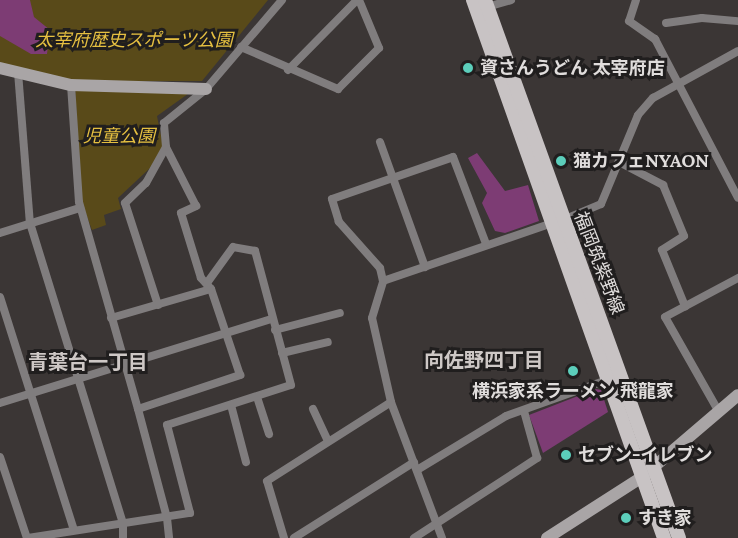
<!DOCTYPE html>
<meta charset="utf-8">
<style>
body{margin:0}
#map{position:relative;width:738px;height:538px;overflow:hidden;background:#3b3635;font-family:Lora,"Noto Sans JP",serif}
div>[style]{position:absolute}
.green>*{inset:0;background:#594a19}
.water>*{inset:0;background:#7d3c74}
.street>*{height:8px;margin:-4px;padding:0 4px;transform-origin:4px;border-radius:4px;background:#807d7e}
.secondary>*{height:12px;margin:-6px;padding:0 6px;transform-origin:6px;border-radius:6px;background:#a9a5a6}
.primary>*{height:14px;margin:-7px;padding:0 7px;transform-origin:7px;border-radius:7px;background:#c8c3c4}
.dots>*{width:16px;height:16px;translate:-50% -50%;box-sizing:border-box;border:3px solid #201e1e;border-radius:50%}
span{translate:-50% -50%;white-space:nowrap;text-align:center;line-height:1.15;-webkit-text-stroke:6px #201e1e;paint-order:stroke}
.park-label{font-size:18px;color:#e6c041;font-style:italic}
.poi-label{font-size:18px;color:#e0dddc;font-weight:700}
.left{translate:0 -50%;text-align:left}
.street-label{font-size:18px;color:#e0dddc}
.neighbourhood-label{font-size:20px;color:#cec8c6;font-weight:700}
</style>
<div id="map">
<div class="green">
<i style="clip-path:polygon(0 0,268px 0,202px 81px,74px 81px,0 65px)"></i>
<i style="clip-path:polygon(75px 88px,192px 91px,157px 116px,163px 146px,150px 168px,118px 198px,121px 209px,104px 215px,106px 225px,92px 230px,82px 203px)"></i>
</div>
<div class="water">
<i style="clip-path:polygon(0 0,30px 0,34px 17px,50px 30px,47px 54px,31px 54px,0 36px)"></i>
<i style="clip-path:polygon(477px 153px,505px 191px,528px 185px,539px 221px,505px 233px,495px 231px,482px 203px,487px 193px,468px 158px)"></i>
<i style="clip-path:polygon(596px 389px,601px 390px,608px 412px,543px 453px,529px 415px)"></i>
</div>
<div class="street">
<i style="left:636px;top:0;width:22px;rotate:108deg"></i>
<i style="left:629px;top:21px;width:32px;rotate:35deg"></i>
<i style="left:655px;top:39px;width:179px;rotate:62.4deg"></i>
<i style="left:487px;top:7px;width:25px;rotate:-16deg"></i>
<i style="left:666px;top:23px;width:36px;rotate:-8deg"></i>
<i style="left:702px;top:18px;width:36px;rotate:5deg"></i>
<i style="left:241px;top:47px;width:106px;rotate:23.4deg"></i>
<i style="left:338px;top:89px;width:58px;rotate:-45deg"></i>
<i style="left:379px;top:48px;width:52px;rotate:-112.6deg"></i>
<i style="left:288px;top:70px;width:98px;rotate:-45.4deg"></i>
<i style="left:18px;top:72px;width:151px;rotate:85.5deg"></i>
<i style="left:30px;top:223px;width:315px;rotate:72.8deg"></i>
<i style="left:123px;top:524px;width:14px;rotate:90deg"></i>
<i style="left:71px;top:85px;width:117px;rotate:86.1deg"></i>
<i style="left:79px;top:202px;width:215px;rotate:74.1deg"></i>
<i style="left:138px;top:409px;width:113px;rotate:75.1deg"></i>
<i style="left:167px;top:518px;width:20px;rotate:84deg"></i>
<i style="left:380px;top:142px;width:133px;rotate:70.2deg"></i>
<i style="left:619px;top:162px;width:50px;rotate:27.6deg"></i>
<i style="left:663px;top:185px;width:55px;rotate:67.6deg"></i>
<i style="left:684px;top:236px;width:26px;rotate:148deg"></i>
<i style="left:662px;top:250px;width:61px;rotate:67.7deg"></i>
<i style="left:563px;top:220px;width:41px;rotate:-22.8deg"></i>
<i style="left:601px;top:204px;width:96px;rotate:-67.4deg"></i>
<i style="left:638px;top:115px;width:23px;rotate:-49deg"></i>
<i style="left:653px;top:98px;width:97px;rotate:-28.9deg"></i>
<i style="left:0;top:233px;width:84px;rotate:-17.4deg"></i>
<i style="left:383px;top:281px;width:179px;rotate:-18.9deg"></i>
<i style="left:0;top:297px;width:244px;rotate:72.4deg"></i>
<i style="left:158px;top:305px;width:107px;rotate:-107.9deg"></i>
<i style="left:125px;top:203px;width:29px;rotate:-44deg"></i>
<i style="left:146px;top:183px;width:41px;rotate:-60.9deg"></i>
<i style="left:111px;top:318px;width:104px;rotate:-16.2deg"></i>
<i style="left:275px;top:330px;width:67px;rotate:-14.7deg"></i>
<i style="left:282px;top:353px;width:47px;rotate:-13.4deg"></i>
<i style="left:257px;top:397px;width:39px;rotate:72deg"></i>
<i style="left:0;top:403px;width:284px;rotate:-17.2deg"></i>
<i style="left:231px;top:405px;width:59px;rotate:75.3deg"></i>
<i style="left:138px;top:409px;width:108px;rotate:-18.4deg"></i>
<i style="left:240px;top:375px;width:91px;rotate:-108.6deg"></i>
<i style="left:211px;top:289px;width:15px;rotate:-132deg"></i>
<i style="left:201px;top:278px;width:68px;rotate:-107.1deg"></i>
<i style="left:181px;top:213px;width:17px;rotate:-25deg"></i>
<i style="left:196px;top:206px;width:66px;rotate:-117deg"></i>
<i style="left:166px;top:147px;width:24px;rotate:-95deg"></i>
<i style="left:164px;top:123px;width:54px;rotate:-39deg"></i>
<i style="left:206px;top:89px;width:117px;rotate:-49.5deg"></i>
<i style="left:313px;top:409px;width:35px;rotate:65deg"></i>
<i style="left:719px;top:412px;width:109px;rotate:-119.6deg"></i>
<i style="left:665px;top:317px;width:83px;rotate:-28.1deg"></i>
<i style="left:0;top:457px;width:85px;rotate:71.6deg"></i>
<i style="left:417px;top:470px;width:104px;rotate:-31.2deg"></i>
<i style="left:506px;top:416px;width:107px;rotate:-19.6deg"></i>
<i style="left:28px;top:538px;width:164px;rotate:-8.8deg"></i>
<i style="left:190px;top:513px;width:91px;rotate:-104.6deg"></i>
<i style="left:167px;top:425px;width:130px;rotate:-17.9deg"></i>
<i style="left:291px;top:385px;width:139px;rotate:-105deg"></i>
<i style="left:255px;top:251px;width:22px;rotate:-170deg"></i>
<i style="left:233px;top:247px;width:44px;rotate:125.8deg"></i>
<i style="left:284px;top:538px;width:59px;rotate:-106.6deg"></i>
<i style="left:267px;top:481px;width:147px;rotate:-32.5deg"></i>
<i style="left:294px;top:538px;width:142px;rotate:-32.3deg"></i>
<i style="left:414px;top:538px;width:147px;rotate:-33deg"></i>
<i style="left:537px;top:458px;width:49px;rotate:-105.5deg"></i>
<i style="left:442px;top:538px;width:145px;rotate:-110.6deg"></i>
<i style="left:391px;top:402px;width:86px;rotate:-102.7deg"></i>
<i style="left:372px;top:318px;width:39px;rotate:-73deg"></i>
<i style="left:383px;top:281px;width:13px;rotate:-103deg"></i>
<i style="left:380px;top:268px;width:62px;rotate:-131.7deg"></i>
<i style="left:339px;top:222px;width:24px;rotate:-107deg"></i>
<i style="left:332px;top:199px;width:128px;rotate:-19.1deg"></i>
<i style="left:453px;top:157px;width:93px;rotate:69.2deg"></i>
</div>
<div class="secondary">
<i style="left:0;top:68px;width:73px;rotate:13.5deg"></i>
<i style="left:71px;top:85px;width:135px;rotate:1.7deg"></i>
<i style="left:547px;top:538px;width:113px;rotate:-32.7deg"></i>
<i style="left:642px;top:477px;width:126px;rotate:-40.5deg"></i>
</div>
<div class="primary">
<i style="left:473px;top:0;width:571px;rotate:70.45deg"></i>
<i style="left:485px;top:0;width:572px;rotate:70.17deg"></i>
</div>
<div class="dots">
<i style="left:468px;top:68px;background:#5ccebb"></i>
<i style="left:561px;top:161px;background:#5ccebb"></i>
<i style="left:573px;top:371px;background:#5ccebb"></i>
<i style="left:566px;top:455px;background:#5ccebb"></i>
<i style="left:626px;top:518px;background:#5ccebb"></i>
</div>
<div class="park-label">
<span style="left:134px;top:40px">太宰府歴史スポーツ公園</span>
<span style="left:119px;top:136px">児童公園</span>
</div>
<div class="poi-label">
<span class="left" style="left:480px;top:68px">資さんうどん 太宰府店</span>
<span class="left" style="left:573px;top:161px">猫カフェNYAON</span>
<span style="left:573px;top:391px">横浜家系ラーメン 飛龍家</span>
<span class="left" style="left:578px;top:455px">セブン-イレブン</span>
<span class="left" style="left:638px;top:518px">すき家</span>
</div>
<div class="street-label">
<span style="left:599px;top:263px;rotate:69deg">福岡筑紫野線</span>
</div>
<div class="neighbourhood-label">
<span style="left:484px;top:359px">向佐野四丁目</span>
<span style="left:88px;top:361px">青葉台一丁目</span>
</div>
</div>
